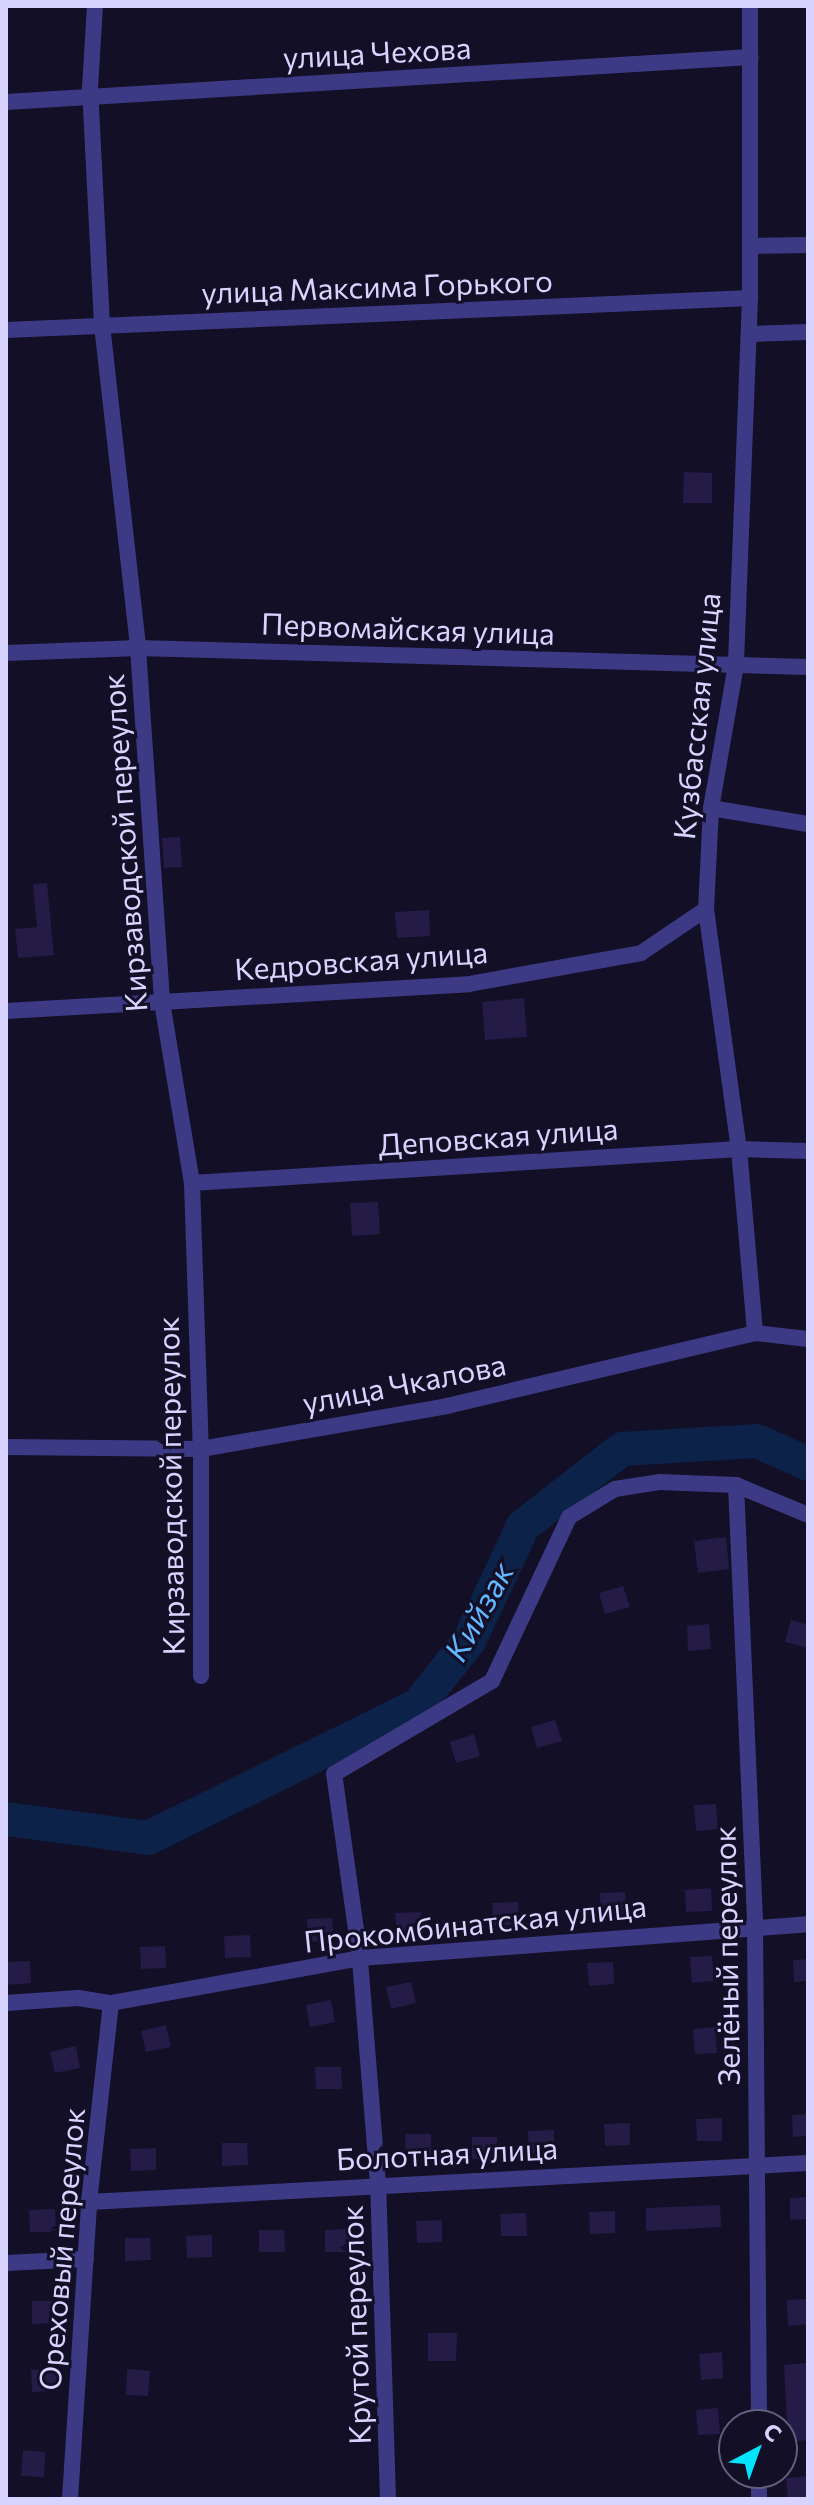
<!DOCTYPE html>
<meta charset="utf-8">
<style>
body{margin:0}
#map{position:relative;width:814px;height:2505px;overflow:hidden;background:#130f26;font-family:Commissioner,sans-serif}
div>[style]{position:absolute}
.river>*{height:34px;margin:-17px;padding:0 17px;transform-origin:17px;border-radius:17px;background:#0c2248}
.building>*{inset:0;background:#241b47}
.street>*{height:16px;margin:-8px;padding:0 8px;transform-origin:8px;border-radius:8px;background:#3d3a85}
span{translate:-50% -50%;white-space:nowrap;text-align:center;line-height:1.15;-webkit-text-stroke:6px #130f26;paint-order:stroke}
.street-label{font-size:30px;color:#d9d4ff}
.water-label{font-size:32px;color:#62b6ff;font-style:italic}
.frame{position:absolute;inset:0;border:8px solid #d9d4ff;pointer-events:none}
.north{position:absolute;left:718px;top:2409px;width:80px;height:80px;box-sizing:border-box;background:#130f26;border:2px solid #625e7d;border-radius:50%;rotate:41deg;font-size:22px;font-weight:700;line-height:32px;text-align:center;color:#d9d4ff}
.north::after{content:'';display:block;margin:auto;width:28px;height:36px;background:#00e5ff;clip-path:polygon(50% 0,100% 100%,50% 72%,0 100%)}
</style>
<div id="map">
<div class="river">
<i style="left:6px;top:1819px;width:143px;rotate:7.6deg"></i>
<i style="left:148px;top:1838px;width:301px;rotate:-26.2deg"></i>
<i style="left:418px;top:1705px;width:82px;rotate:-51.4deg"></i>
<i style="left:469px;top:1641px;width:127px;rotate:-64.8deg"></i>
<i style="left:523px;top:1526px;width:125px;rotate:-37.9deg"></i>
<i style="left:622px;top:1449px;width:135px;rotate:-3.4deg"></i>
<i style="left:757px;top:1441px;width:56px;rotate:24.3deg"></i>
</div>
<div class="building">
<i style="clip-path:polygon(684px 472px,712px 473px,712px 503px,683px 503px)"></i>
<i style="clip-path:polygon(180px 837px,182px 867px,164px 868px,162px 838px)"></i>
<i style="clip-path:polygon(47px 883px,54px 955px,18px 958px,15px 929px,37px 927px,33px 884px)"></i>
<i style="clip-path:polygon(429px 910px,430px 936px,397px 938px,395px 912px)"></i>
<i style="clip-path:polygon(524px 998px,527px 1037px,485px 1040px,482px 1002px)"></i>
<i style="clip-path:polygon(378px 1202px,380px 1234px,352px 1236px,350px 1203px)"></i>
<i style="clip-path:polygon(726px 1537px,729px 1569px,698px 1573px,694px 1541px)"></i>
<i style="clip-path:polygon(623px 1586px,630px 1607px,605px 1614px,599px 1593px)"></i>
<i style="clip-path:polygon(791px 1620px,808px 1625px,808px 1648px,785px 1642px)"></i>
<i style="clip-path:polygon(709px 1624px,711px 1649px,688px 1651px,687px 1626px)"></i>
<i style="clip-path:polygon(555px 1720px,562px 1741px,537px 1748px,531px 1727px)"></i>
<i style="clip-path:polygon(474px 1734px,480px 1756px,456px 1763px,450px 1742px)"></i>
<i style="clip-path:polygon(716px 1804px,718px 1829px,696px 1831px,694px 1805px)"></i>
<i style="clip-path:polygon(711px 1888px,712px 1911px,686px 1912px,685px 1890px)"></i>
<i style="clip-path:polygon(625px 1892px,626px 1914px,601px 1915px,600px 1893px)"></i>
<i style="clip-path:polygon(518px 1902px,519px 1924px,494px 1926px,492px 1903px)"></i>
<i style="clip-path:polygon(421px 1912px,422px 1934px,397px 1935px,395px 1913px)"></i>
<i style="clip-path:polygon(332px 1918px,334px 1940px,308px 1942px,307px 1919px)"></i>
<i style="clip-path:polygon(250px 1935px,251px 1957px,225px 1958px,224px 1936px)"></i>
<i style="clip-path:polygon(165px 1946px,166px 1968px,141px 1969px,140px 1947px)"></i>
<i style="clip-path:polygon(712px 1956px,714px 1981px,692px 1983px,690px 1957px)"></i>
<i style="clip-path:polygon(808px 1959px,808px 1981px,794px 1982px,793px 1960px)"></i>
<i style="clip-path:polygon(30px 1961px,31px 1983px,6px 1985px,6px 1962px)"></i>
<i style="clip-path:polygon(613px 1962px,614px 1984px,589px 1986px,587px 1963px)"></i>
<i style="clip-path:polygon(411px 1982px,416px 2003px,391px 2009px,386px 1987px)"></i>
<i style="clip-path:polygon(331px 2000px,335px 2022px,310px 2027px,306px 2005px)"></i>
<i style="clip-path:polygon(166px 2025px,171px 2047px,146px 2052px,141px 2031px)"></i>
<i style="clip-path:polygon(715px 2027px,717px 2053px,695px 2054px,693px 2029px)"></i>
<i style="clip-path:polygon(76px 2046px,80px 2068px,55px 2073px,50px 2052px)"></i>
<i style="clip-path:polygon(315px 2067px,341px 2067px,342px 2089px,316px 2089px)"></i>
<i style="clip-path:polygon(808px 2114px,808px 2136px,793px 2137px,792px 2115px)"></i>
<i style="clip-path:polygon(722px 2118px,722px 2141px,697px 2141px,696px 2119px)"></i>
<i style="clip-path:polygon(630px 2123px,630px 2145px,605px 2146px,604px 2124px)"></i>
<i style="clip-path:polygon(554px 2130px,554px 2153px,529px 2153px,528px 2131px)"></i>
<i style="clip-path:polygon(405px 2134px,431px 2134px,431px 2156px,406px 2156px)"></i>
<i style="clip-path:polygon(472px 2137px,497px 2137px,498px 2159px,472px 2159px)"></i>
<i style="clip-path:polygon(222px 2143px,247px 2143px,248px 2165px,222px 2166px)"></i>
<i style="clip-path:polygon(156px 2148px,156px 2170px,131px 2171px,130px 2149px)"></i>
<i style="clip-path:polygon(808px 2197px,808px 2219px,790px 2220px,790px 2198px)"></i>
<i style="clip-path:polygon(720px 2205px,721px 2227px,646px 2231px,646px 2208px)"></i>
<i style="clip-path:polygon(55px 2209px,56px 2232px,30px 2232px,29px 2210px)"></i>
<i style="clip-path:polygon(615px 2211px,615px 2233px,590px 2234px,589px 2212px)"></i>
<i style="clip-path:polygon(526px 2213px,527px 2236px,501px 2236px,500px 2214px)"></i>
<i style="clip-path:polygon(442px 2220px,442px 2242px,417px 2243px,416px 2221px)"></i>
<i style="clip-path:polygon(350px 2229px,351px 2252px,325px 2252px,325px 2230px)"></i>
<i style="clip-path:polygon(259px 2230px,284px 2230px,285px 2252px,259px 2252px)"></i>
<i style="clip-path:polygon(212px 2235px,212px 2257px,187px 2258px,186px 2236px)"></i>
<i style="clip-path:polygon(125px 2238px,150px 2238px,151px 2260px,125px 2261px)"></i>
<i style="clip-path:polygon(808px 2299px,808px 2324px,788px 2326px,787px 2300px)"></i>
<i style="clip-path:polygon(32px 2301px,57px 2301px,58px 2323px,32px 2324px)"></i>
<i style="clip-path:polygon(428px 2333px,457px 2333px,456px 2361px,428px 2361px)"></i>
<i style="clip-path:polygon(722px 2352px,723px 2378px,701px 2380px,699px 2354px)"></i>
<i style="clip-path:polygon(806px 2363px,808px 2440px,788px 2442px,784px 2365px)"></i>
<i style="clip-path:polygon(56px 2369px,58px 2391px,32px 2392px,31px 2370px)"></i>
<i style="clip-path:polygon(127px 2369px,150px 2371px,148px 2396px,126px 2395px)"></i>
<i style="clip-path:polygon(718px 2408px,720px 2434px,698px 2435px,696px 2410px)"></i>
<i style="clip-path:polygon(23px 2450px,45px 2452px,44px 2477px,21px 2476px)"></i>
<i style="clip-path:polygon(808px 2476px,808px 2499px,788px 2499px,786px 2478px)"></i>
</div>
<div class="street">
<i style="left:95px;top:6px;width:82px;rotate:93.5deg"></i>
<i style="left:90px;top:88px;width:237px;rotate:87.1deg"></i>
<i style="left:102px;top:325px;width:325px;rotate:83.6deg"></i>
<i style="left:138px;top:648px;width:355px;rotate:86.1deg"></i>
<i style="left:162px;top:1002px;width:183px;rotate:80.6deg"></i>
<i style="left:192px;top:1183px;width:266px;rotate:88.1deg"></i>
<i style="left:201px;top:1449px;width:227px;rotate:90deg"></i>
<i style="left:750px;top:6px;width:292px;rotate:90deg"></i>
<i style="left:750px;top:298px;width:367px;rotate:92.2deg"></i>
<i style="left:736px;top:665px;width:145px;rotate:99.9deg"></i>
<i style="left:711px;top:808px;width:101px;rotate:92.8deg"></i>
<i style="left:706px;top:909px;width:242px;rotate:82.2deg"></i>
<i style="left:739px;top:1149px;width:185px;rotate:85deg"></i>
<i style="left:6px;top:102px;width:746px;rotate:-3.46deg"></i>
<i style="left:751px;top:246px;width:57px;rotate:-1deg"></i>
<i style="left:6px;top:330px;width:745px;rotate:-2.46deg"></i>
<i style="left:749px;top:334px;width:59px;rotate:-1.9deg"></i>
<i style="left:6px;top:653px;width:132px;rotate:-2.2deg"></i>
<i style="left:138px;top:648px;width:670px;rotate:1.62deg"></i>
<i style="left:711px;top:808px;width:98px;rotate:9.4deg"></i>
<i style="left:6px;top:1011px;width:464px;rotate:-3.3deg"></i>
<i style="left:469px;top:984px;width:175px;rotate:-10.2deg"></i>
<i style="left:641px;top:953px;width:78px;rotate:-34.1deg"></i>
<i style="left:192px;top:1183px;width:548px;rotate:-3.56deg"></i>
<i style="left:739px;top:1149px;width:69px;rotate:1.7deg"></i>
<i style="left:6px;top:1447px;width:195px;rotate:0.6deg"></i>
<i style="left:201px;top:1449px;width:250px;rotate:-9.9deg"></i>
<i style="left:447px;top:1406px;width:317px;rotate:-13.3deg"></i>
<i style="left:755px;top:1333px;width:53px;rotate:6.5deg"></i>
<i style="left:736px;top:1485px;width:440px;rotate:87.5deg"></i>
<i style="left:755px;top:1925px;width:500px;rotate:89.54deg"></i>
<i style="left:6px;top:2003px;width:72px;rotate:-4deg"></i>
<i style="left:78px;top:1998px;width:33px;rotate:9deg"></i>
<i style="left:111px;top:2003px;width:253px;rotate:-10.2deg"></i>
<i style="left:360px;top:1958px;width:449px;rotate:-4.3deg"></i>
<i style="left:89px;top:2202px;width:720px;rotate:-3.1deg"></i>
<i style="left:6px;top:2263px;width:80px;rotate:-2.9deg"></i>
<i style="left:759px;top:2473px;width:26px;rotate:90deg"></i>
<i style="left:70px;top:2499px;width:298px;rotate:-86.3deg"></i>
<i style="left:89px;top:2202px;width:200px;rotate:-83.7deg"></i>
<i style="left:388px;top:2499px;width:315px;rotate:-91.8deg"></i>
<i style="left:378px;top:2184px;width:227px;rotate:-94.6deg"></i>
<i style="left:360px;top:1958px;width:186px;rotate:-98deg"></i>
<i style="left:334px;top:1774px;width:183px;rotate:-30.5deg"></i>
<i style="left:492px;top:1681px;width:181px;rotate:-64.8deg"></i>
<i style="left:569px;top:1517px;width:54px;rotate:-31.3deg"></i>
<i style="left:615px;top:1489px;width:46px;rotate:-8.8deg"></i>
<i style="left:660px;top:1482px;width:76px;rotate:2.3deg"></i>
<i style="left:736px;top:1485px;width:78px;rotate:22.6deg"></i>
</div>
<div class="street-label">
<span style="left:377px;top:52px;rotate:-3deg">улица Чехова</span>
<span style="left:377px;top:286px;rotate:-2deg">улица Максима Горького</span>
<span style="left:408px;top:628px;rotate:2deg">Первомайская улица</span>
<span style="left:696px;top:716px;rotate:-84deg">Кузбасская улица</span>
<span style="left:124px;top:843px;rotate:-94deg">Кирзаводской переулок</span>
<span style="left:361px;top:960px;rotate:-4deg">Кедровская улица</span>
<span style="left:498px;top:1136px;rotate:-4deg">Деповская улица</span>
<span style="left:404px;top:1383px;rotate:-11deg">улица Чкалова</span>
<span style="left:170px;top:1486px;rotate:-91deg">Кирзаводской переулок</span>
<span style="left:475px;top:1923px;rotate:-6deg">Прокомбинатская улица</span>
<span style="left:726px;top:1956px;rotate:-91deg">Зелёный переулок</span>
<span style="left:447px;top:2153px;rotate:-3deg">Болотная улица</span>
<span style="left:61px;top:2249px;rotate:-85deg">Ореховый переулок</span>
<span style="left:355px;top:2325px;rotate:-92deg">Крутой переулок</span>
</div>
<div class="water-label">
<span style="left:478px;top:1611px;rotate:-61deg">Кийзак</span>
</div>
<div class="frame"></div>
<div class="north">С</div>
</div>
